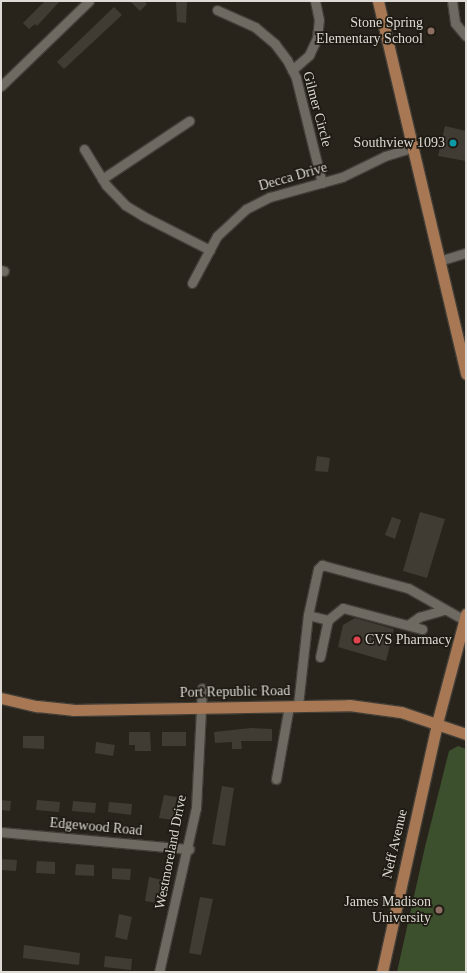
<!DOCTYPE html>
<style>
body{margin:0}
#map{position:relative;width:467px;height:973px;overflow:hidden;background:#28241c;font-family:Georgia,serif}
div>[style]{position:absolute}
.green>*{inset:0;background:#3d502e}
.building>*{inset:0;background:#403b33}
.roads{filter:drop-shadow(1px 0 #423e38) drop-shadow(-1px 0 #423e38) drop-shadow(0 1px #423e38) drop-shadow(0 -1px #423e38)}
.minor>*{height:9px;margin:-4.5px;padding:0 4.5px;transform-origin:4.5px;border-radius:4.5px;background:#6f6a61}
.major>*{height:11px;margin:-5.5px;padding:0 5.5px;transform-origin:5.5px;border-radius:5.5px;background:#a77853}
.dots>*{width:11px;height:11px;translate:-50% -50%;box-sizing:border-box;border:2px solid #1f1b13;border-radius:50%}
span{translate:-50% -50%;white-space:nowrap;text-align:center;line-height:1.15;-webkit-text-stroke:3.5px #1f1b13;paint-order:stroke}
.poi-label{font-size:14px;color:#dedbd6}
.right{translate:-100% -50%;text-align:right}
.left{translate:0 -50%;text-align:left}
.street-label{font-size:14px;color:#dedbd6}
.frame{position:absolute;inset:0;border:2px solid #dedbd6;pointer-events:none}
</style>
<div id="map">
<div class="green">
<i style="clip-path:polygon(458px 746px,466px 749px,466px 972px,397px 972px,425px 847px,449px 751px)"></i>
</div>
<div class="building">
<i style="clip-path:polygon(45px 1px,60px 1px,37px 26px,35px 24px,29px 29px,23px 23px)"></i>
<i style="clip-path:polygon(130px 1px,144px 1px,147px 4px,140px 11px)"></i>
<i style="clip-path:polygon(176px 1px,187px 1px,186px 23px,177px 22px)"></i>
<i style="clip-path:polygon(114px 7px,122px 15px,64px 69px,57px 62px,62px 57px)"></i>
<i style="clip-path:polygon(445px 126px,466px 131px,466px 161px,438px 156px)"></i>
<i style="clip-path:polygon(317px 456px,330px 458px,328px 472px,315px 471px)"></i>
<i style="clip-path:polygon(420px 512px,445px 519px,427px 578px,403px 571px)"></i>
<i style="clip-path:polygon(392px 517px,401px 520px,395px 539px,385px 535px)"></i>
<i style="clip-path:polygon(355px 618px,394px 629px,386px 661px,338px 647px,343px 625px)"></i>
<i style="clip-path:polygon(251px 728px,272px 729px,272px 741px,241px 741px,242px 749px,232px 749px,232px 742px,215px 743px,214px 732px)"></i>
<i style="clip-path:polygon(129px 732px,150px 732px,151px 751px,135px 751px,135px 745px,129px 745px)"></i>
<i style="clip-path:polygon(162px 732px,186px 732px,186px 746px,162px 746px)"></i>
<i style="clip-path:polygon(23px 736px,44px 736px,44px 749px,23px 748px)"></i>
<i style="clip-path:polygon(96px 742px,115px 745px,113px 756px,95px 753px)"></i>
<i style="clip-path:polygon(222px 786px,234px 788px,225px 846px,212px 844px)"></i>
<i style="clip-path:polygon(164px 795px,177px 797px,172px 820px,159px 818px)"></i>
<i style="clip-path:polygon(1px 800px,11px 801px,10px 811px,1px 810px)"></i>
<i style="clip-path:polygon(37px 800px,60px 802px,59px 812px,36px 810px)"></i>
<i style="clip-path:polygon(73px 801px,96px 803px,95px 813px,72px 811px)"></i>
<i style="clip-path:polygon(109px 802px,132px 804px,131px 815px,108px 812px)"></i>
<i style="clip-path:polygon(1px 859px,17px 860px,16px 871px,1px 870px)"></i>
<i style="clip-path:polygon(37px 861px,55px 862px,55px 874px,36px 873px)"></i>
<i style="clip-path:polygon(76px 864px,94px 865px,94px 876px,75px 875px)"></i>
<i style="clip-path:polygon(112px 868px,131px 869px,130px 880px,112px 879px)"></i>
<i style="clip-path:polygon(149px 877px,162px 880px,157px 903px,145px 901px)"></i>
<i style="clip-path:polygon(200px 897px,213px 899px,201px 955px,189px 953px)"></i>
<i style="clip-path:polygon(119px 914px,132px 917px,127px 940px,115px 937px)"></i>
<i style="clip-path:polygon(24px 945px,80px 953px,79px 965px,23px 958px)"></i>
<i style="clip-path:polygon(105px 956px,132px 959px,131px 970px,104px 967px)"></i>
</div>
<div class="roads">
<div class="minor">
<i style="left:452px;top:1px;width:22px;rotate:82deg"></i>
<i style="left:455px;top:23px;width:17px;rotate:50deg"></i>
<i style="left:217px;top:10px;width:42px;rotate:24.1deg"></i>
<i style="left:255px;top:27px;width:26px;rotate:40deg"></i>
<i style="left:275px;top:44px;width:20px;rotate:53deg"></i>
<i style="left:287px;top:60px;width:20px;rotate:63deg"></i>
<i style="left:296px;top:78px;width:108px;rotate:76.1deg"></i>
<i style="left:292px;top:70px;width:23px;rotate:-41deg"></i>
<i style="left:309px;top:55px;width:19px;rotate:-65deg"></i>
<i style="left:317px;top:38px;width:18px;rotate:-84deg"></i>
<i style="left:319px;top:20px;width:19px;rotate:-102deg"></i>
<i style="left:1px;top:86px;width:122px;rotate:-44deg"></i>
<i style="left:84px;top:149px;width:42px;rotate:58.6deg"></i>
<i style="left:106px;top:185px;width:28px;rotate:46deg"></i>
<i style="left:125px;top:205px;width:21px;rotate:31deg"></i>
<i style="left:143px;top:216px;width:75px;rotate:26.9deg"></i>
<i style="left:102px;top:179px;width:105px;rotate:-33.7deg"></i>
<i style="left:439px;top:261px;width:28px;rotate:-17deg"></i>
<i style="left:1px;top:270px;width:3px;rotate:18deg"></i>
<i style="left:192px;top:283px;width:53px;rotate:-62deg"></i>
<i style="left:217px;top:236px;width:40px;rotate:-43deg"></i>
<i style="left:246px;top:209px;width:27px;rotate:-27deg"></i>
<i style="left:270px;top:197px;width:75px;rotate:-15.5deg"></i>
<i style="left:342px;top:177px;width:48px;rotate:-26deg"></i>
<i style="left:385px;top:156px;width:28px;rotate:-17deg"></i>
<i style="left:308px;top:615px;width:21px;rotate:14deg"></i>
<i style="left:408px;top:625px;width:14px;rotate:-36deg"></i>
<i style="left:419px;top:617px;width:26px;rotate:-16deg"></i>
<i style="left:320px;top:657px;width:38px;rotate:-78deg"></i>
<i style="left:328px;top:620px;width:19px;rotate:-39deg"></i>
<i style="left:343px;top:608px;width:82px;rotate:14.9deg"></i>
<i style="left:298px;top:705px;width:91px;rotate:-83.7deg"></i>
<i style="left:308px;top:615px;width:47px;rotate:-77.7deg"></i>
<i style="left:318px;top:569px;width:6px;rotate:-45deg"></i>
<i style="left:322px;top:565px;width:89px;rotate:15deg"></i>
<i style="left:408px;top:588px;width:67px;rotate:29.6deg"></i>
<i style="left:276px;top:779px;width:74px;rotate:-79.9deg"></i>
<i style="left:1px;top:832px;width:189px;rotate:5.2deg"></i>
<i style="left:159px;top:972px;width:168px;rotate:-77.3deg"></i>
<i style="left:196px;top:808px;width:120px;rotate:-87.1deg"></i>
</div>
<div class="major">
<i style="left:378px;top:1px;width:383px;rotate:76.7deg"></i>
<i style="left:1px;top:698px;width:37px;rotate:13deg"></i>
<i style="left:37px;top:706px;width:36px;rotate:6deg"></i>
<i style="left:73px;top:710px;width:276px;rotate:-1deg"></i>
<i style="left:349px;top:705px;width:52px;rotate:7.7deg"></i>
<i style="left:401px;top:712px;width:69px;rotate:18.7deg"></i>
<i style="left:382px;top:972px;width:255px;rotate:-77.5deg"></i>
<i style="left:437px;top:723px;width:113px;rotate:-75.1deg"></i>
</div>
</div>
<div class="dots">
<i style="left:431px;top:31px;background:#8d6e63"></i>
<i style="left:453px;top:143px;background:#0f9aa8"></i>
<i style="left:357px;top:640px;background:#e0444e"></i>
<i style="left:439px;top:910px;background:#8d6e63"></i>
</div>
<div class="poi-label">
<span class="right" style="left:423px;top:31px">Stone Spring<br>Elementary School</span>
<span class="right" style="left:445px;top:143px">Southview 1093</span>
<span class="left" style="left:365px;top:640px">CVS Pharmacy</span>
<span class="right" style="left:431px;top:910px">James Madison<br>University</span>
</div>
<div class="street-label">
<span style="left:317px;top:109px;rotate:75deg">Gilmer Circle</span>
<span style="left:293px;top:177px;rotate:-16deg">Decca Drive</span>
<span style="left:235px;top:692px;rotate:-1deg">Port Republic Road</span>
<span style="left:96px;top:827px;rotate:5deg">Edgewood Road</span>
<span style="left:395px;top:844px;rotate:-77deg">Neff Avenue</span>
<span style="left:171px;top:852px;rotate:-79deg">Westmoreland Drive</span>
</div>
<div class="frame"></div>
</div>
